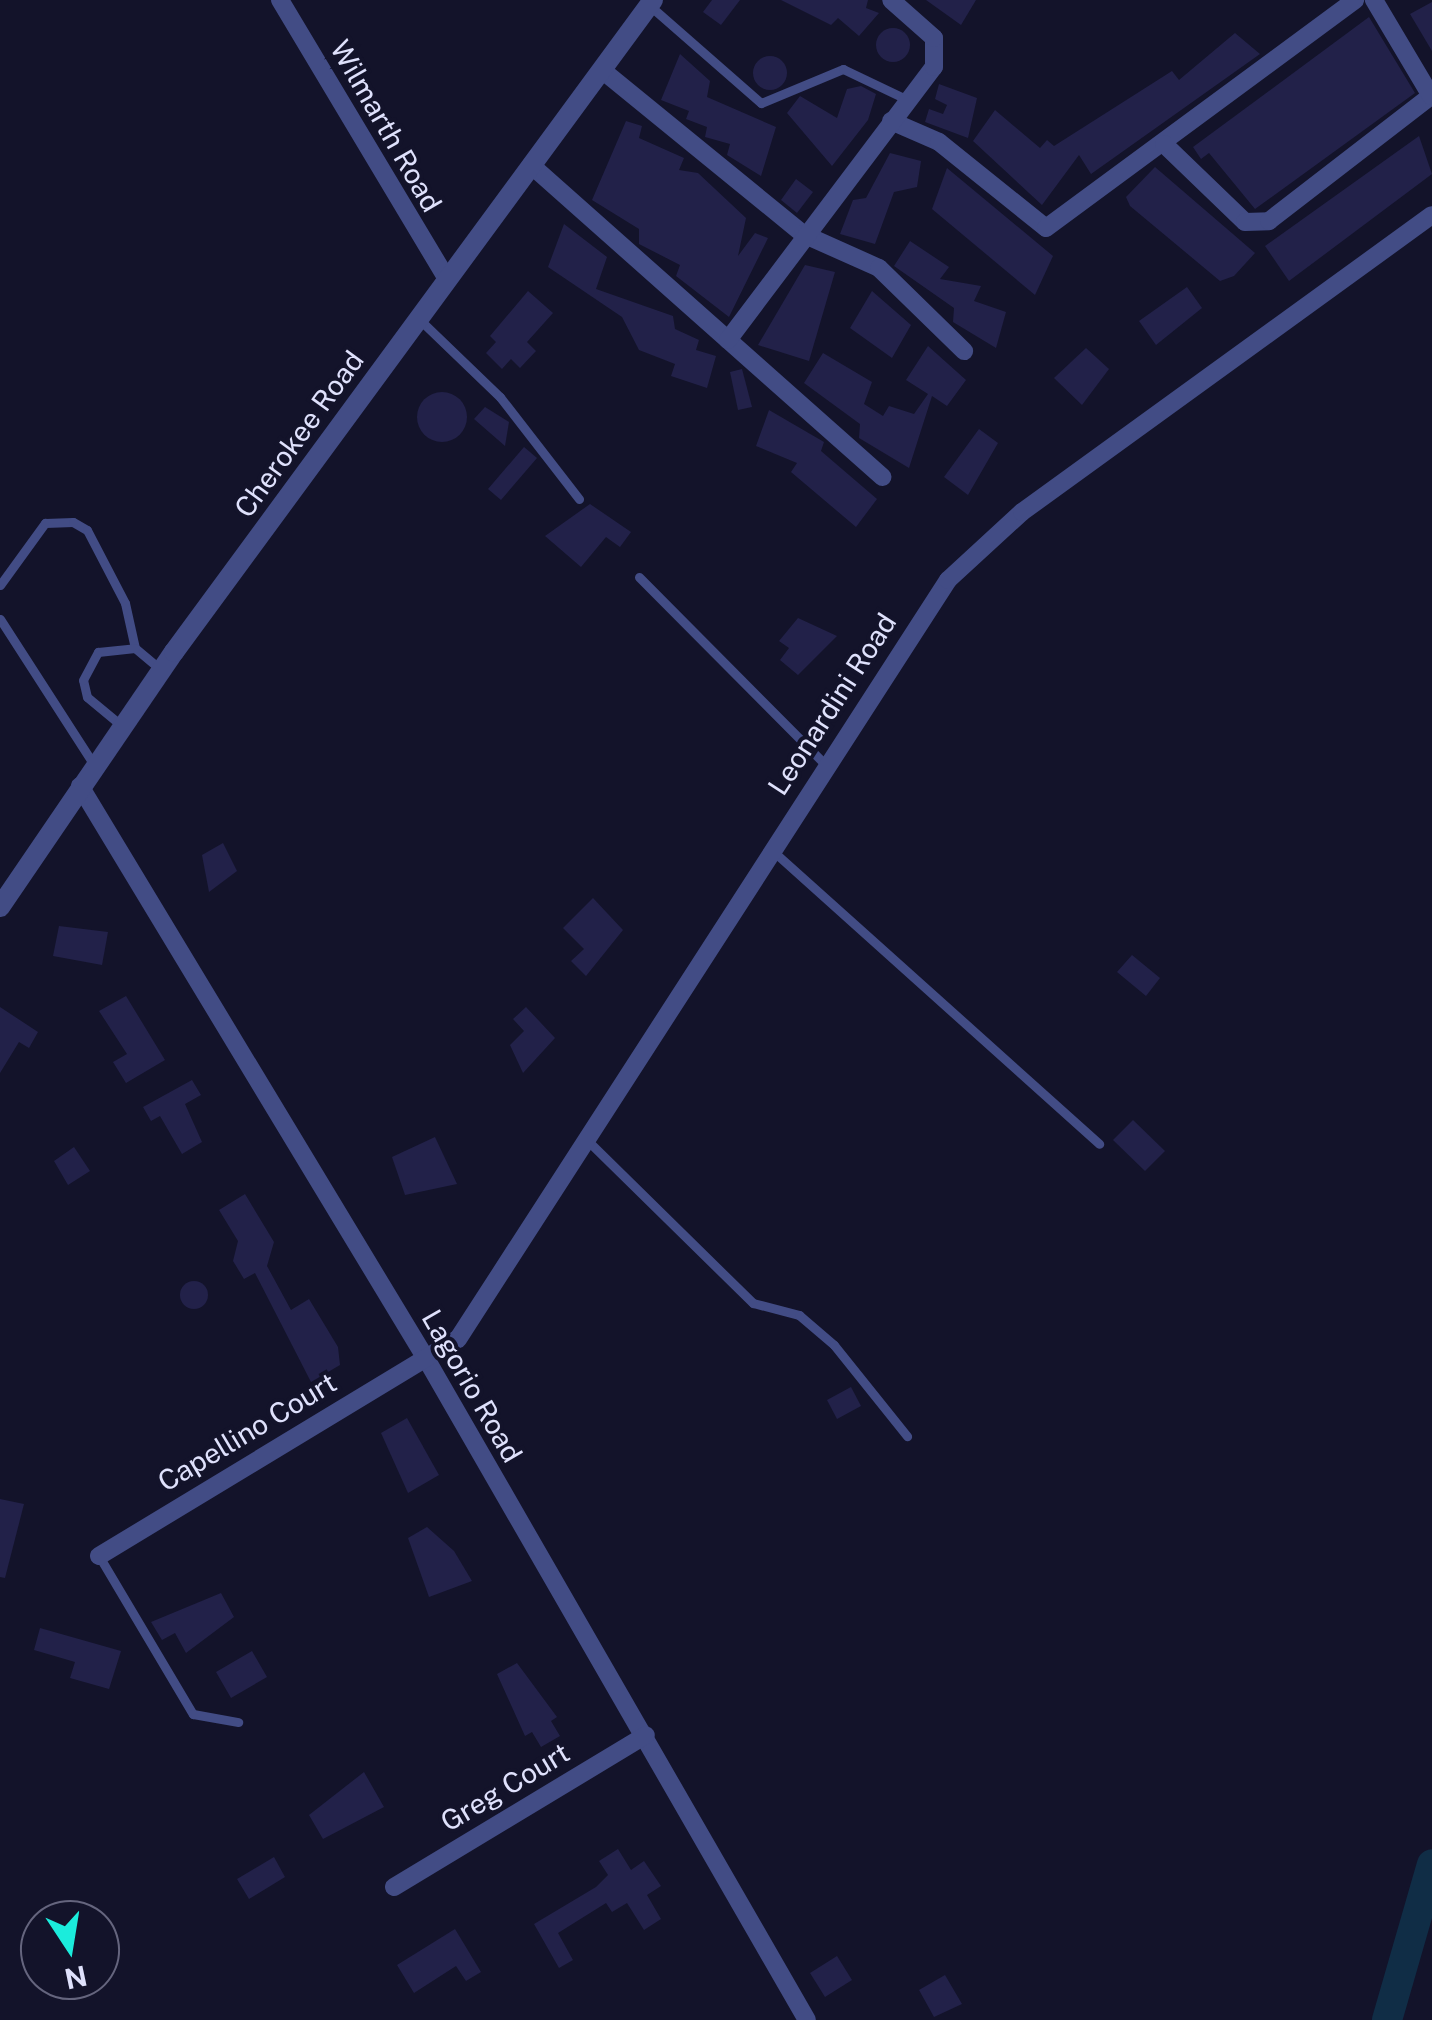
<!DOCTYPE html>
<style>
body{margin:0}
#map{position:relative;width:1432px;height:2020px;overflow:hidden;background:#13132a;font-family:"Public Sans",sans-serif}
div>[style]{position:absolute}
.river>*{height:30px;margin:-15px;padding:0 15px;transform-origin:15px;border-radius:15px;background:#102d46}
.building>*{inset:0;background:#222149}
.round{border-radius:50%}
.service>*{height:9px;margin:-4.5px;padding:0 4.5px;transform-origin:4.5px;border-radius:4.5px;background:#424c85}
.minor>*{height:18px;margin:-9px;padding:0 9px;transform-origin:9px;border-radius:9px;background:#424c85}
.tertiary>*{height:20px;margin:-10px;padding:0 10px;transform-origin:10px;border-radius:10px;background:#424c85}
span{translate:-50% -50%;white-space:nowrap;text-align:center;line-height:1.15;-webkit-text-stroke:8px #13132a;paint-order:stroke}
.street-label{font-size:28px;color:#dfe1fc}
.north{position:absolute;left:20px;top:1900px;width:100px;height:100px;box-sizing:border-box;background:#13132a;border:2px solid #65657e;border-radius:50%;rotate:168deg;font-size:28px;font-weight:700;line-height:40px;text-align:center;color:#dfe1fc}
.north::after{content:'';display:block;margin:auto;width:35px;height:45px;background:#1becdc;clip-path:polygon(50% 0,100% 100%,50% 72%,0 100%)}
</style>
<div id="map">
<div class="river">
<i style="left:1387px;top:2020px;width:162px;rotate:-73.9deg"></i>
</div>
<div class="building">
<i style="clip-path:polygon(712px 0,740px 0,721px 25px,703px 12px)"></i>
<i style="clip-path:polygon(781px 0,868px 0,866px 8px,879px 13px,859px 36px,838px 18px,831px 25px)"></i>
<i style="clip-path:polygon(926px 0,976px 0,961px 25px)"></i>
<i style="clip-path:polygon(1432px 2px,1432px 51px,1410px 14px)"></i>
<i style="clip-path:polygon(1369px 17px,1415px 93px,1255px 209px,1209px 153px,1201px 159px,1193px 147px)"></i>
<i class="round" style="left:876px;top:28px;width:34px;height:34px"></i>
<i style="clip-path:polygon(1235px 33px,1260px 54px,1091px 174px,1079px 155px,1042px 205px,973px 141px,995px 110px,1040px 148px,1047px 140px,1054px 146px,1172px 71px,1179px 80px)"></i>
<i style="clip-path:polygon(680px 54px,710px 81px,707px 97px,776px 127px,761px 176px,727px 155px,730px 144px,705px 137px,707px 127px,686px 119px,689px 111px,661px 100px)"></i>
<i class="round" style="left:753px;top:56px;width:34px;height:34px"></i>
<i style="clip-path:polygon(939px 84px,977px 98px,968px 138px,925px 122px,929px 109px,943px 114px,947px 105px,935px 99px)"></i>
<i style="clip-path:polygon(861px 86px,876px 94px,868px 120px,832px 166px,787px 113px,800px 96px,837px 118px,847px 89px)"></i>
<i style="clip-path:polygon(626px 121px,642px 126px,639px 138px,684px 158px,679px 170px,698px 173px,746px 218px,738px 256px,755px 233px,768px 238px,729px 317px,676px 276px,680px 265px,639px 244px,639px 229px,592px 200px)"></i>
<i style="clip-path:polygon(1419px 136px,1432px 174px,1289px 281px,1265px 246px)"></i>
<i style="clip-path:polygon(890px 153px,921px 161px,917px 187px,894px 192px,875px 244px,840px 234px,853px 200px,866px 198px)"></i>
<i style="clip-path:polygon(1155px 167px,1255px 253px,1234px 276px,1220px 281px,1130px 206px,1126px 197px)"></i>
<i style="clip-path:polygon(947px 168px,1053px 256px,1035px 295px,932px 209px)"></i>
<i style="clip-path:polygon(796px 179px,813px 192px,797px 213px,781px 200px)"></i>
<i style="clip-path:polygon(564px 224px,607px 257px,596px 289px,673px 316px,675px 329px,699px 340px,696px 350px,716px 356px,707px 388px,671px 376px,675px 364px,639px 350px,622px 317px,548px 267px)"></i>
<i style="clip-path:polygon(910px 241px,949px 267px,940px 279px,981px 286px,974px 301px,1006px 312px,996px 348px,953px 322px,954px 308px,894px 266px)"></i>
<i style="clip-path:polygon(805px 265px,835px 272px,809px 361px,758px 345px)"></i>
<i style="clip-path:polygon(1187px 287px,1202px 308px,1156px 345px,1139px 321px)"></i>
<i style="clip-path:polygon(528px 291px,553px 313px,527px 342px,536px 351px,520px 368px,511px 359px,502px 369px,486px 353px,496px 342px,490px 336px)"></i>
<i style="clip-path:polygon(872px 291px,911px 325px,892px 358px,850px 328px)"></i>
<i style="clip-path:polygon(928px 346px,966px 380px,947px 406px,932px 396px,909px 468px,859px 438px,860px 424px,804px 383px,823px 353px,872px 382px,864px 404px,883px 416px,889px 406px,914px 414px,928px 394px,906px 380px)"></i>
<i style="clip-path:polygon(1086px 348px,1109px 369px,1082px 405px,1054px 378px)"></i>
<i style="clip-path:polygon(742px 369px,752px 407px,738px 410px,730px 372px)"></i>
<i class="round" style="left:417px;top:392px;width:50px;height:50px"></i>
<i style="clip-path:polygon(485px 407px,509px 422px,505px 446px,474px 419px)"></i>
<i style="clip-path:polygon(769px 410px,824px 442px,821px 451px,877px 499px,856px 527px,791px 472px,797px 463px,756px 446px)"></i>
<i style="clip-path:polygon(979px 429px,998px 443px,968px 495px,944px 477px)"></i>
<i style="clip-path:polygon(524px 447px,537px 458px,501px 500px,488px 489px)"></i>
<i style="clip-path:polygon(590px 504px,631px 532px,620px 547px,606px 537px,581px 567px,545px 536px)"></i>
<i style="clip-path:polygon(798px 618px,837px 636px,798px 675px,780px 660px,789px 648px,779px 641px)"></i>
<i style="clip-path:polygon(223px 843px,237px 871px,209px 892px,202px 855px)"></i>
<i style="clip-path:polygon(593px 898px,623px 930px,586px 976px,571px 961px,584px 949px,563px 928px)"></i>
<i style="clip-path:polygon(59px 926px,108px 932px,102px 965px,53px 956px)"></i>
<i style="clip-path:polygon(1132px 955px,1160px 978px,1146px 996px,1117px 972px)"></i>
<i style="clip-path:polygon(126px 996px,165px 1060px,126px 1083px,113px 1062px,127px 1054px,99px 1011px)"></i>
<i style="clip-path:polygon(0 1007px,38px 1032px,29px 1048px,19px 1042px,0 1073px)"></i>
<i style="clip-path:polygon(526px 1007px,555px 1038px,523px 1073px,510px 1045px,524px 1031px,513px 1019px)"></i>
<i style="clip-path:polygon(192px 1080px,201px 1095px,185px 1104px,202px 1142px,182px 1154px,160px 1116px,151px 1121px,143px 1107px)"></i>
<i style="clip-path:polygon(1133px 1120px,1165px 1151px,1145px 1171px,1113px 1140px)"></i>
<i style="clip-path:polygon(435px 1137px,457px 1184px,405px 1195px,392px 1157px)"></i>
<i style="clip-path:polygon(74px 1147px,90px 1171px,68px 1185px,54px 1161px)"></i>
<i style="clip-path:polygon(245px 1194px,274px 1242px,267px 1266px,291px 1310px,309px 1299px,338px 1347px,340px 1365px,311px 1382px,255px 1273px,244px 1279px,233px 1261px,238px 1241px,219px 1210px)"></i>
<i class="round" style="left:180px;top:1281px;width:28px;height:28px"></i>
<i style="clip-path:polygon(851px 1387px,861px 1406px,837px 1419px,827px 1400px)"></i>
<i style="clip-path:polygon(407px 1418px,439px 1475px,408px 1493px,381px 1433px)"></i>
<i style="clip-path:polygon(0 1499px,24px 1504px,5px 1578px,0 1577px)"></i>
<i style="clip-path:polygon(427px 1527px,454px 1551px,472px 1581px,429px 1597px,408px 1538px)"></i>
<i style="clip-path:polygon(221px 1593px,234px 1617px,186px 1653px,175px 1633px,162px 1640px,151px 1622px)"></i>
<i style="clip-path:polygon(40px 1628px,121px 1651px,109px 1689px,70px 1678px,75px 1662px,34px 1650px)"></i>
<i style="clip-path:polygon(252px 1651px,267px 1677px,231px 1698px,216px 1672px)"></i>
<i style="clip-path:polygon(517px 1663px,557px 1717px,551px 1721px,560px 1736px,541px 1747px,532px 1732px,525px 1736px,497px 1674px)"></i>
<i style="clip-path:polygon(364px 1772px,384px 1807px,323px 1839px,309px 1815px)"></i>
<i style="clip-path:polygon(618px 1849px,631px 1870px,644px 1861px,661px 1886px,647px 1895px,661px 1919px,644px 1930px,627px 1903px,612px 1912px,606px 1903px,558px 1933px,573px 1960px,559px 1968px,534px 1924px,596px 1887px,608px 1875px,599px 1861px)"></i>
<i style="clip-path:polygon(274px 1857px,285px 1877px,249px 1899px,237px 1879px)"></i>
<i style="clip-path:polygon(455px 1929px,481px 1972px,466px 1981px,456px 1966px,414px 1993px,397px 1965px)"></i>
<i style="clip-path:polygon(837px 1956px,852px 1980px,825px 1997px,810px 1973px)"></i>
<i style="clip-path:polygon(945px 1975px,962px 2004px,934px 2017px,919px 1990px)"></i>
</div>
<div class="service">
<i style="left:649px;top:5px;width:149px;rotate:41.2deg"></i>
<i style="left:761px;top:103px;width:89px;rotate:-22.5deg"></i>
<i style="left:843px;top:69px;width:72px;rotate:25.5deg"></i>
<i style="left:420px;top:320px;width:111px;rotate:43.9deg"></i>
<i style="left:500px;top:397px;width:129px;rotate:52.2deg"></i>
<i style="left:639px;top:577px;width:265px;rotate:45.2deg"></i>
<i style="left:0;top:585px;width:77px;rotate:-54deg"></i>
<i style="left:45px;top:523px;width:28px;rotate:-2deg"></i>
<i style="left:73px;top:522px;width:16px;rotate:30deg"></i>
<i style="left:87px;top:530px;width:82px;rotate:62.5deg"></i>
<i style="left:125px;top:603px;width:46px;rotate:77.5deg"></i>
<i style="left:135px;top:648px;width:33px;rotate:40deg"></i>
<i style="left:0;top:619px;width:174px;rotate:57.2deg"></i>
<i style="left:122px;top:726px;width:45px;rotate:-140.4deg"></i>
<i style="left:87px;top:697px;width:17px;rotate:-103deg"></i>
<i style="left:83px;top:680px;width:32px;rotate:-62deg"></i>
<i style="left:98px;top:652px;width:37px;rotate:-6deg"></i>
<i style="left:774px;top:852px;width:437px;rotate:41.9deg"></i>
<i style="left:587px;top:1140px;width:233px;rotate:44.5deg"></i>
<i style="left:753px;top:1303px;width:48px;rotate:14.6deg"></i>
<i style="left:799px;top:1315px;width:46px;rotate:40.6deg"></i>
<i style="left:834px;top:1345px;width:117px;rotate:51.3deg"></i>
<i style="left:99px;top:1556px;width:184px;rotate:59.3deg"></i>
<i style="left:193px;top:1714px;width:46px;rotate:10.1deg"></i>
</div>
<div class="minor">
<i style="left:280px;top:0;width:325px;rotate:59.1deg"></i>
<i style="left:602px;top:70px;width:259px;rotate:39.2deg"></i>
<i style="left:803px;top:234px;width:83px;rotate:24.1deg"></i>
<i style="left:879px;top:268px;width:119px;rotate:44.3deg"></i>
<i style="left:891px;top:121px;width:52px;rotate:23.6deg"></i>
<i style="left:939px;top:142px;width:137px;rotate:38.8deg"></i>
<i style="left:1046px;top:228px;width:384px;rotate:-36.4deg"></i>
<i style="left:1164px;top:144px;width:112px;rotate:43.9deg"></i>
<i style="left:1245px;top:222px;width:24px;rotate:-2deg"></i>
<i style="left:1269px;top:221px;width:205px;rotate:-37.7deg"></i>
<i style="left:1431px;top:96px;width:112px;rotate:-120.7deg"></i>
<i style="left:531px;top:165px;width:470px;rotate:41.6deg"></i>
<i style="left:728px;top:340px;width:342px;rotate:-53deg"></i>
<i style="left:934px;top:67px;width:29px;rotate:-90deg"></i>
<i style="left:934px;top:38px;width:57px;rotate:-138.5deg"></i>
<i style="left:80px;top:786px;width:673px;rotate:58.86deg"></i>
<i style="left:428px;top:1362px;width:759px;rotate:60.06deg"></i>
<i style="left:99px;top:1556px;width:419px;rotate:-31.2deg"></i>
<i style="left:458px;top:1339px;width:903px;rotate:-57.15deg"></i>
<i style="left:948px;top:580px;width:100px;rotate:-42.6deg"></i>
<i style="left:1022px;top:512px;width:506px;rotate:-35.92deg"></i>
<i style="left:394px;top:1887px;width:294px;rotate:-31.1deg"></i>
</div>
<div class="tertiary">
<i style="left:0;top:907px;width:309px;rotate:-55.7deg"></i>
<i style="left:174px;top:652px;width:809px;rotate:-53.7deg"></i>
</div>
<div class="street-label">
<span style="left:386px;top:126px;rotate:60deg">Wilmarth Road</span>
<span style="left:299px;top:434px;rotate:-54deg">Cherokee Road</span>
<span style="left:832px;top:704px;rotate:-57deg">Leonardini Road</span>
<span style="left:472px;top:1386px;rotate:60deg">Lagorio Road</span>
<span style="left:247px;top:1432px;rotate:-31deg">Capellino Court</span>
<span style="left:505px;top:1787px;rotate:-31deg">Greg Court</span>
</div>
<div class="north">N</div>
</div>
